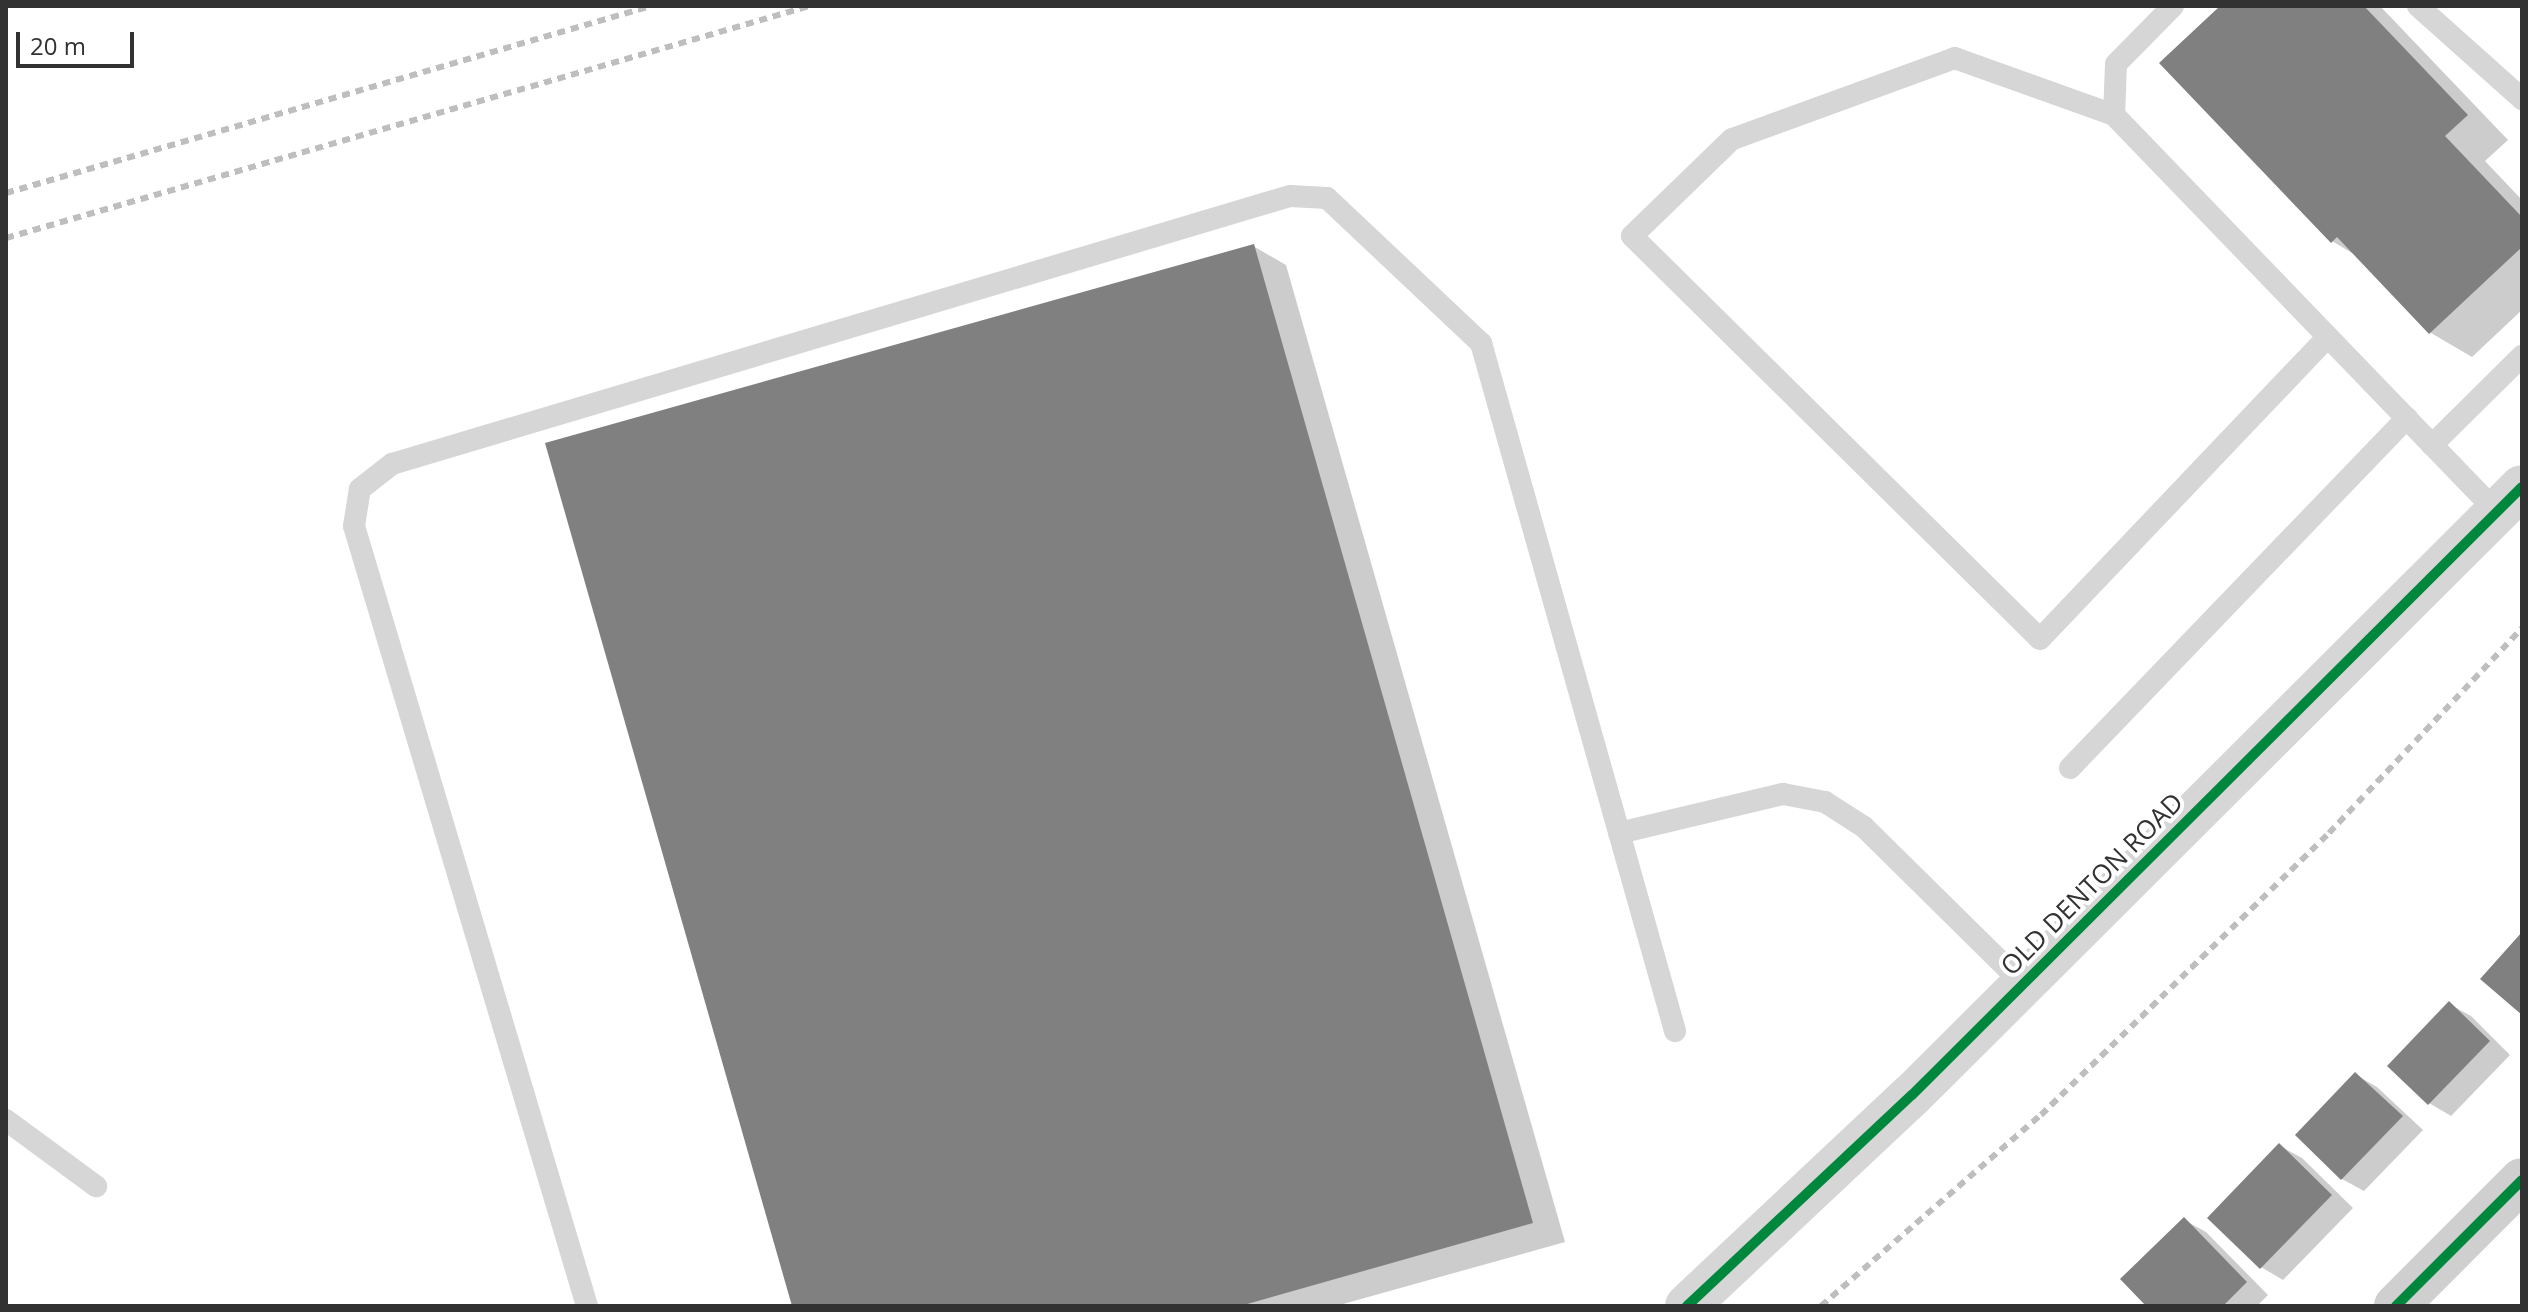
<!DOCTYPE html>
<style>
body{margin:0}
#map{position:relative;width:2528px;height:1312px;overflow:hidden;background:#fff;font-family:"Open Sans",sans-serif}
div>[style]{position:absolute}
.shadow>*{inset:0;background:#0003}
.building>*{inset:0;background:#808080}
.lane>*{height:22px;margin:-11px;padding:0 11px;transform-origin:11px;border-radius:11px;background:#d6d6d6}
.street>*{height:44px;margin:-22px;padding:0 22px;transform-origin:22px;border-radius:22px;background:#d6d6d6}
.secondary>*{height:44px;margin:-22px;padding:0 22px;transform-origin:22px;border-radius:22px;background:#cfcfcf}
.rail>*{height:6px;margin-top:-3px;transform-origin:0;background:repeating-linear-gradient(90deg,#bebebe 0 8px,transparent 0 14px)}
.cycleway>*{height:10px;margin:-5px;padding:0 5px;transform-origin:5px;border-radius:5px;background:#00873e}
span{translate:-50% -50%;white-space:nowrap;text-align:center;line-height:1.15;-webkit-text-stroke:8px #fff;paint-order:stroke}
.street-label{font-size:26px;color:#323232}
.frame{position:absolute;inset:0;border:8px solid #323232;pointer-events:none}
.scale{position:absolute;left:16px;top:32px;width:118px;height:36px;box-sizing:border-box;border:4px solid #323232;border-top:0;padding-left:10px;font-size:24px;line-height:28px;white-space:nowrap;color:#323232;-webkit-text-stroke:6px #fff;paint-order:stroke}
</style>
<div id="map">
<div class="shadow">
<i style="clip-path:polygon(2223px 6px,2380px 6px,2508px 140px,2485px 161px,2522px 200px,2522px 310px,2472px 357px,2431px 333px,2357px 256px,2332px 241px)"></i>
<i style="clip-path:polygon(1253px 246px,1286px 265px,1565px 1242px,1336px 1306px,794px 1306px)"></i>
<i style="clip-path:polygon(2449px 1004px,2471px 1016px,2510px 1055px,2451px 1116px,2429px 1103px)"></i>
<i style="clip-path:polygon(2356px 1075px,2377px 1087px,2423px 1130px,2364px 1191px,2342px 1179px,2297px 1135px)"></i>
<i style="clip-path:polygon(2280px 1146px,2302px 1158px,2353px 1208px,2283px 1280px,2261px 1267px)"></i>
<i style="clip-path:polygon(2184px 1220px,2206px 1232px,2268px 1295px,2257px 1306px,2149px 1306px)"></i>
</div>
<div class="building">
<i style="clip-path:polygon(2220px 6px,2364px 6px,2468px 115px,2445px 136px,2522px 217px,2522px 247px,2429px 334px,2337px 237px,2331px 243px,2159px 63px)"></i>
<i style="clip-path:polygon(1254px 244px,1533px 1223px,1240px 1306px,792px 1306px,545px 443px)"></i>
<i style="clip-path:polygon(2522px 932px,2522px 1015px,2480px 979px)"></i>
<i style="clip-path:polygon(2449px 1001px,2490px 1041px,2428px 1105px,2387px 1066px)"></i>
<i style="clip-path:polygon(2355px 1072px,2403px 1116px,2341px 1180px,2295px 1135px)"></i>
<i style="clip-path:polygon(2279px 1143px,2332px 1195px,2260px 1269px,2207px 1218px)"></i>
<i style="clip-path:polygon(2184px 1217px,2247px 1282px,2223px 1306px,2146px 1306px,2120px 1279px)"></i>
</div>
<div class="lane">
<i style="left:2173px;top:6px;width:81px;rotate:134.5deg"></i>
<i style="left:2116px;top:64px;width:51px;rotate:92.2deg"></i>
<i style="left:2114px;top:115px;width:552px;rotate:46.03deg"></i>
<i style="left:2418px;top:6px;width:140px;rotate:41.8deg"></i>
<i style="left:2114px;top:115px;width:169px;rotate:-160.3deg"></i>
<i style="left:1955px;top:58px;width:237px;rotate:160deg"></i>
<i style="left:1732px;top:139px;width:139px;rotate:135.9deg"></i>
<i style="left:1632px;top:236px;width:573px;rotate:44.65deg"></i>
<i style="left:2040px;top:639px;width:416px;rotate:-46.4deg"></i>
<i style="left:2432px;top:445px;width:127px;rotate:-44.7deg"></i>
<i style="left:2070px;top:768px;width:486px;rotate:-46.1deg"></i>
<i style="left:1619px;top:833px;width:169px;rotate:-13.4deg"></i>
<i style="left:1783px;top:794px;width:43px;rotate:10.8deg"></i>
<i style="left:1825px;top:802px;width:46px;rotate:32.7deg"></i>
<i style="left:1864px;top:827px;width:223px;rotate:44.6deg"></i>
<i style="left:6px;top:1120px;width:112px;rotate:36.3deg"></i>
<i style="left:587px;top:1306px;width:814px;rotate:-106.63deg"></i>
<i style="left:354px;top:526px;width:37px;rotate:-81deg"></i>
<i style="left:360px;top:489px;width:41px;rotate:-38deg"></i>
<i style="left:392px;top:464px;width:937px;rotate:-16.62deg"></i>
<i style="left:1290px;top:196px;width:37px;rotate:3deg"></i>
<i style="left:1327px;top:198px;width:212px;rotate:43.3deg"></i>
<i style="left:1481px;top:343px;width:715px;rotate:74.25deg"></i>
</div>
<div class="street">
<i style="left:1687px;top:1306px;width:308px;rotate:-43.2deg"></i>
<i style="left:1912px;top:1095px;width:861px;rotate:-44.91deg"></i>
</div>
<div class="secondary">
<i style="left:2396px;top:1306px;width:178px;rotate:-45deg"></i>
</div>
<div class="rail">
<i style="left:6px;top:193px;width:672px;rotate:-16.17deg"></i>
<i style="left:6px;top:238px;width:836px;rotate:-16.11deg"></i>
<i style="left:1821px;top:1306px;width:291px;rotate:-41deg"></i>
<i style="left:2041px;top:1115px;width:403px;rotate:-44.4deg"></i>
<i style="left:2329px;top:833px;width:282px;rotate:-46.7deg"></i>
</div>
<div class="cycleway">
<i style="left:1687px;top:1306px;width:308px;rotate:-43.2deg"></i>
<i style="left:1912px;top:1095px;width:861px;rotate:-44.91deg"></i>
<i style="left:2396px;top:1306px;width:178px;rotate:-45deg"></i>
</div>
<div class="street-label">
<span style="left:2092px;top:884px;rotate:-45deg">OLD DENTON ROAD</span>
</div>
<div class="frame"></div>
<div class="scale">20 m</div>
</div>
